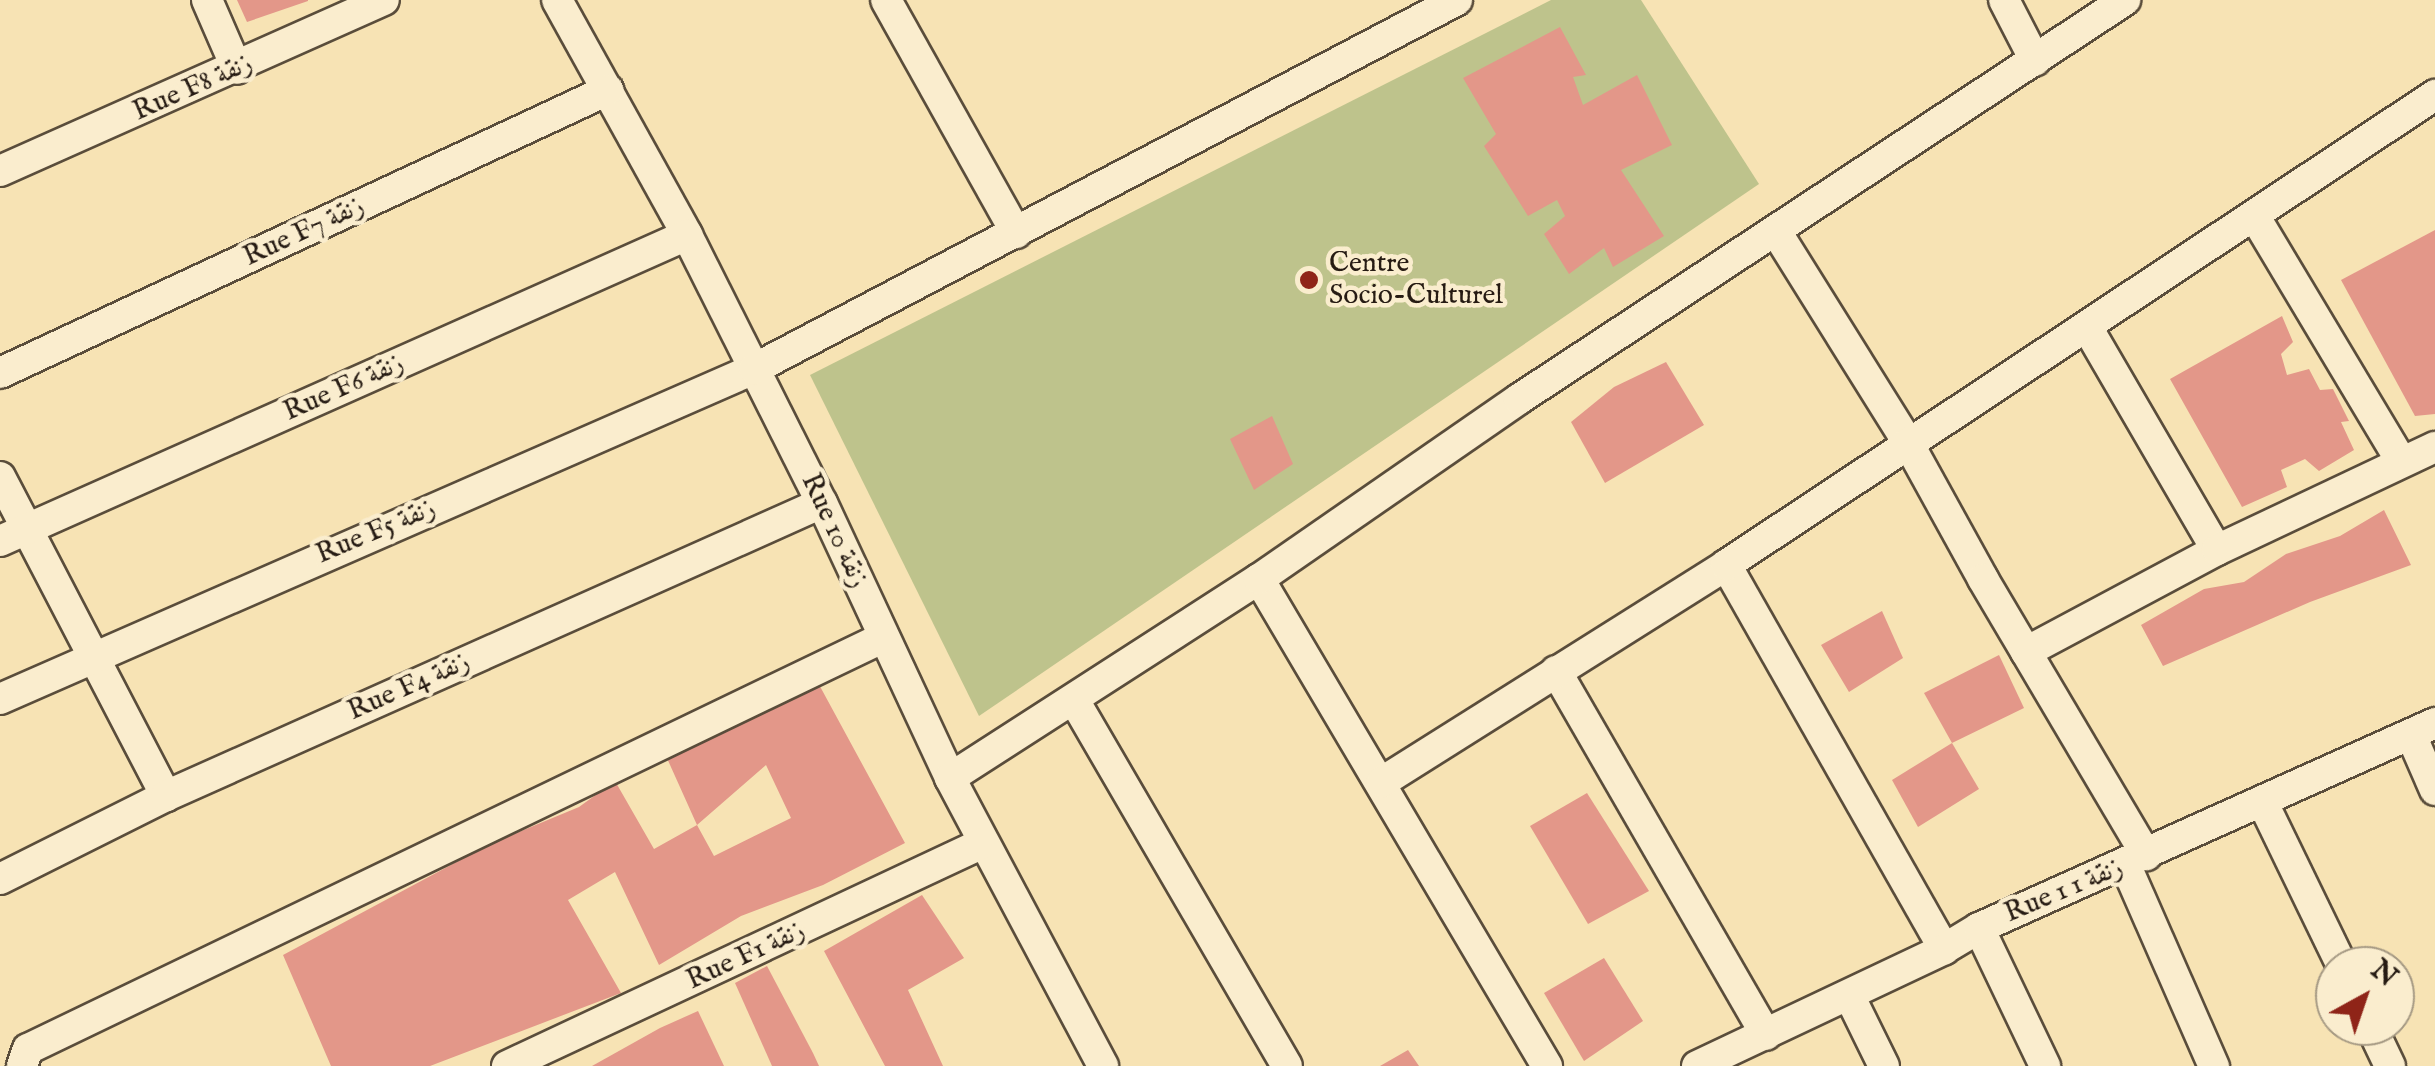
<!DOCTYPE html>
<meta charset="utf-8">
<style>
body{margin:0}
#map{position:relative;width:2435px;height:1066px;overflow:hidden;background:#f7e3b4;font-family:"IM FELL English",Amiri,serif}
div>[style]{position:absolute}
.green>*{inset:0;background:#bec38c}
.building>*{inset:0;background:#e39789}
.roads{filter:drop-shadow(2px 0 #5a4d3b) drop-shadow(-2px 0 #5a4d3b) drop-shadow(0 2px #5a4d3b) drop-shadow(0 -2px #5a4d3b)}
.minor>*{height:30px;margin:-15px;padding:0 15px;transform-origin:15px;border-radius:15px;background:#faedce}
.dots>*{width:28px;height:28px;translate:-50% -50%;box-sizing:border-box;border:5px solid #faedce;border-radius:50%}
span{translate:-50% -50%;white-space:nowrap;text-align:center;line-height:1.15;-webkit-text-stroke:9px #faedce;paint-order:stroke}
.street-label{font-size:28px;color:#261b13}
.poi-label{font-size:28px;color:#261b13}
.left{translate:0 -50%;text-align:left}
.north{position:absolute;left:2315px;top:946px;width:100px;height:100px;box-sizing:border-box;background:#faedce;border:2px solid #a59983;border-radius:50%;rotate:40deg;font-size:28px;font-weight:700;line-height:40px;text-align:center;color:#261b13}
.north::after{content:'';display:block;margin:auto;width:35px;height:45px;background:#8f2418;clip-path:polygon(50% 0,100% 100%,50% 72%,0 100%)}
</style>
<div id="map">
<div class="green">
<i style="clip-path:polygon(1551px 0,1641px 0,1759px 184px,979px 716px,810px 375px)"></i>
</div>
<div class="building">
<i style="clip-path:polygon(237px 0,308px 0,308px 1px,247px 22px)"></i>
<i style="clip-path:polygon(1560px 27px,1586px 75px,1573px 77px,1583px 105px,1637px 75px,1672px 145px,1621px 170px,1664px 236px,1613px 267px,1604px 248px,1569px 274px,1544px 234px,1565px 216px,1557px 200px,1528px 216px,1484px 146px,1496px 134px,1463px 78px)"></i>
<i style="clip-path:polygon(2435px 230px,2435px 414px,2415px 416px,2341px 280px)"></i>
<i style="clip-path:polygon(2282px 316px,2293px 342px,2281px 354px,2287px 375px,2309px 369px,2320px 390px,2333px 389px,2349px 421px,2341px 422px,2354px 450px,2319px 471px,2305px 459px,2281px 470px,2287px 487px,2242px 507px,2170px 379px)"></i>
<i style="clip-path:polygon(1666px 362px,1704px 425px,1605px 483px,1571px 422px,1614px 387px)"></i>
<i style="clip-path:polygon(1272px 416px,1293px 464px,1254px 490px,1230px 439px)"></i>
<i style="clip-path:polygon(2384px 510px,2411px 565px,2310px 602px,2163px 666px,2141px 625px,2204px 589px,2244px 582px,2286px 554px,2340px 536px)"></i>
<i style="clip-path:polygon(1882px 611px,1903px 658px,1849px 692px,1821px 645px)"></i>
<i style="clip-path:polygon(1999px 655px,2024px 708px,1952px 743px,1924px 693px)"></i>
<i style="clip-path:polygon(816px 679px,905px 843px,823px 885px,741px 916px,659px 965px,615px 872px,568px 900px,621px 993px,430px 1066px,331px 1066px,283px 955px,492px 843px,579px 807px,615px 781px,654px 849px,697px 825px,714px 856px,791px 818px,766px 765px,697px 825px,666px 756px,744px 722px)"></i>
<i style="clip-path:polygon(1952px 743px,1979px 789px,1918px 827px,1892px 780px)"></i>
<i style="clip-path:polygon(1587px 793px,1649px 891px,1588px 924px,1530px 826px)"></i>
<i style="clip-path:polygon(922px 895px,964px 958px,908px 990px,943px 1066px,885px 1066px,824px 951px)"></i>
<i style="clip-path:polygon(1604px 958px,1643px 1021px,1584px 1061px,1544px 993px)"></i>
<i style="clip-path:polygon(767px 966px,813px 1053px,819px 1066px,772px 1066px,735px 983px)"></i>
<i style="clip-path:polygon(698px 1011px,724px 1066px,592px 1066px,660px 1028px)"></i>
<i style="clip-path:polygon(1408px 1050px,1419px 1066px,1380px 1066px)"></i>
</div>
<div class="roads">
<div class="minor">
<i style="left:207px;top:0;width:75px;rotate:66.5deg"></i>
<i style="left:557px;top:0;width:269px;rotate:61deg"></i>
<i style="left:687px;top:235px;width:300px;rotate:63.3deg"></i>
<i style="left:822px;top:503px;width:303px;rotate:65deg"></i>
<i style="left:950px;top:778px;width:326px;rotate:62deg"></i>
<i style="left:886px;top:0;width:267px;rotate:60.8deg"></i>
<i style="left:2004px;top:0;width:68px;rotate:62.7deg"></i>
<i style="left:0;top:171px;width:420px;rotate:-24deg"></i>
<i style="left:2255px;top:217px;width:284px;rotate:59.1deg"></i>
<i style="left:1777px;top:233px;width:248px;rotate:58deg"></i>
<i style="left:1908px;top:443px;width:155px;rotate:61.1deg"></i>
<i style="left:1983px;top:579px;width:321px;rotate:59.4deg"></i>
<i style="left:2087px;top:327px;width:258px;rotate:59.8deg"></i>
<i style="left:0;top:373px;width:671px;rotate:-24.96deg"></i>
<i style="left:0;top:477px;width:360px;rotate:62.5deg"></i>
<i style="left:0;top:541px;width:752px;rotate:-24.01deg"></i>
<i style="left:1726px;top:565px;width:442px;rotate:60.4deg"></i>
<i style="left:1259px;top:579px;width:566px;rotate:59.4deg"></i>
<i style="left:2026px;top:652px;width:217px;rotate:-28.1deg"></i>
<i style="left:2217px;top:550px;width:241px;rotate:-25.3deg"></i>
<i style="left:1556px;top:671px;width:420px;rotate:60deg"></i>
<i style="left:0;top:699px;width:823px;rotate:-23.64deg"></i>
<i style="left:754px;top:369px;width:794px;rotate:-27.69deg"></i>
<i style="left:1074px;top:700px;width:423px;rotate:59.8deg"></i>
<i style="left:2411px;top:735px;width:60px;rotate:66.4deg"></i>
<i style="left:950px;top:778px;width:368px;rotate:-32.8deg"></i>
<i style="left:1259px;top:579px;width:316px;rotate:-34.7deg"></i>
<i style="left:1519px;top:399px;width:726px;rotate:-33.36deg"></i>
<i style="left:1382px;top:782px;width:407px;rotate:-32.2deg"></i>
<i style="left:1726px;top:565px;width:851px;rotate:-33.54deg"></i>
<i style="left:2262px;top:801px;width:183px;rotate:64.1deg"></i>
<i style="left:2126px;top:866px;width:219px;rotate:66.3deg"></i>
<i style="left:0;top:879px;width:186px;rotate:-26.6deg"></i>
<i style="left:166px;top:796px;width:718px;rotate:-24.07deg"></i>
<i style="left:1979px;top:928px;width:153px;rotate:64.4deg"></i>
<i style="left:1849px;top:995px;width:79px;rotate:63.8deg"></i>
<i style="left:2371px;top:1026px;width:44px;rotate:64.6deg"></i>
<i style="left:22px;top:1066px;width:18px;rotate:-71deg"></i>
<i style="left:28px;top:1049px;width:948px;rotate:-25.7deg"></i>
<i style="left:507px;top:1066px;width:526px;rotate:-25.1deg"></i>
<i style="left:1697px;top:1066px;width:273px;rotate:-25.3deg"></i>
<i style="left:1944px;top:949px;width:41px;rotate:-31deg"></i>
<i style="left:1979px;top:928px;width:500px;rotate:-24.2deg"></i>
</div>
</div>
<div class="dots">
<i style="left:1309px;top:280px;background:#8f2418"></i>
</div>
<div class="street-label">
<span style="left:193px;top:88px;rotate:-24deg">Rue F8 زنقة</span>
<span style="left:304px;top:232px;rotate:-25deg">Rue F7 زنقة</span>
<span style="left:344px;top:388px;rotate:-24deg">Rue F6 زنقة</span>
<span style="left:834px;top:531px;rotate:65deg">Rue 10 زنقة</span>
<span style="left:376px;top:532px;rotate:-23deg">Rue F5 زنقة</span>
<span style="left:409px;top:687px;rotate:-24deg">Rue F4 زنقة</span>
<span style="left:2064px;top:891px;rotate:-23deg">Rue 1 زنقة 1</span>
<span style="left:746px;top:956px;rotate:-25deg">Rue F1 زنقة</span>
</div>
<div class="poi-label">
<span class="left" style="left:1329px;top:280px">Centre<br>Socio-Culturel</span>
</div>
<div class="north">N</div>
</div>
